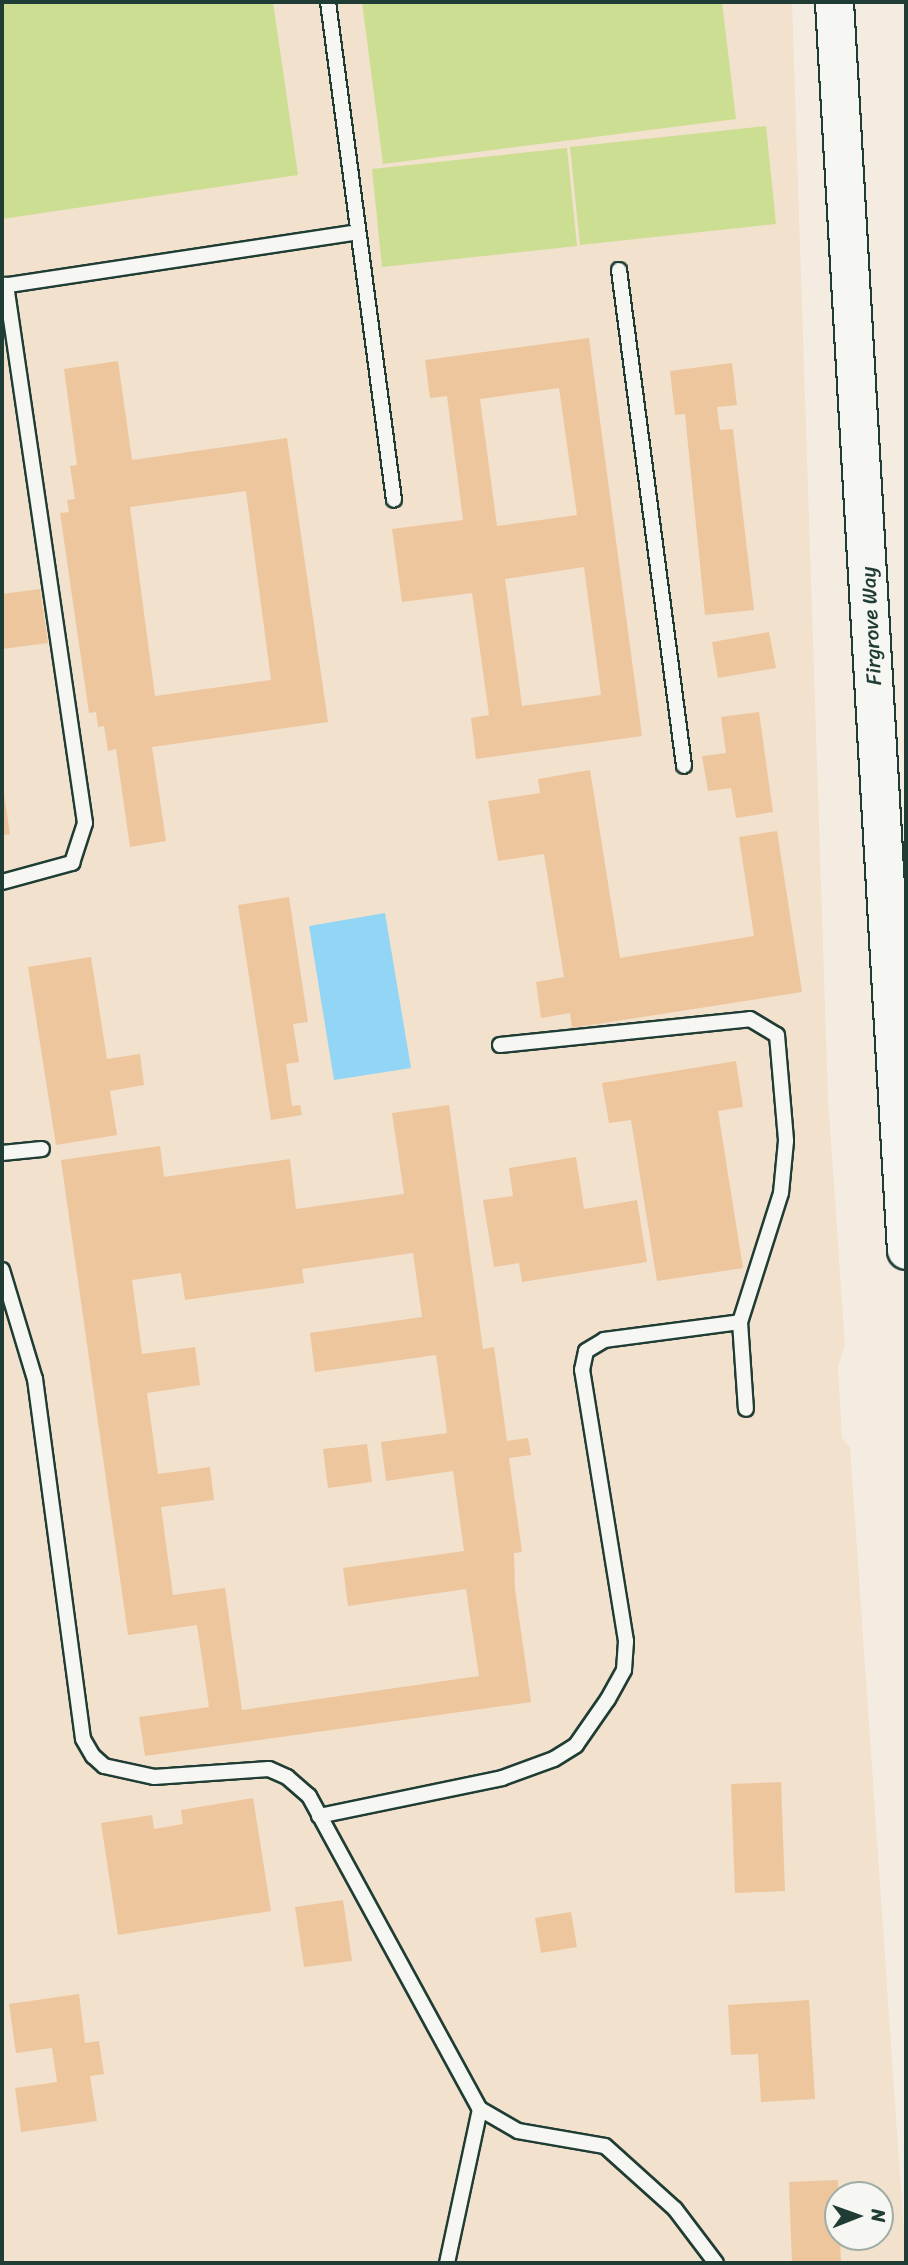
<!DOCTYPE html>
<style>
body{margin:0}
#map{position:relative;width:908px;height:2265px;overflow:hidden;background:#f4ece1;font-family:Sriracha,sans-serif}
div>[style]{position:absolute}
.built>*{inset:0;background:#f2e1cd}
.green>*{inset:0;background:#ccde92}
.water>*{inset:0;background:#93d5f5}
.building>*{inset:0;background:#edc69d}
.roads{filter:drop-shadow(2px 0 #1f3d34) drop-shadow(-2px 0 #1f3d34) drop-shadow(0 2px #1f3d34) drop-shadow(0 -2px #1f3d34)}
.service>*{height:14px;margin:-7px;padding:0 7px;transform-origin:7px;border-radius:7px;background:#f6f6f2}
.tertiary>*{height:37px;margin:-18.5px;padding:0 18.5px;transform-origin:18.5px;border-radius:18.5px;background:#f6f6f2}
span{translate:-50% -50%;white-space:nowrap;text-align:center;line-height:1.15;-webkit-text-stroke:6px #f6f6f2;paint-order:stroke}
.street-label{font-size:21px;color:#1f3d34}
.frame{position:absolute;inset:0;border:4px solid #1f3d34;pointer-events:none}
.north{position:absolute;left:824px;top:2181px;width:70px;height:70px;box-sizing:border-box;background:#f6f6f2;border:2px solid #a0aca6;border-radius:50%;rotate:89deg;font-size:19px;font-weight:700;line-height:28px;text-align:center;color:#1f3d34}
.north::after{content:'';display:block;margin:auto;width:24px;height:32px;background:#1f3d34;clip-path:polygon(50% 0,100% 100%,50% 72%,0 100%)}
</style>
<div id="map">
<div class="built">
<i style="clip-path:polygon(evenodd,2px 2px,792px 2px,828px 1098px,845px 1345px,838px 1367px,842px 1438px,850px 1447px,906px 2263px,2px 2263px,2px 2px,838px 2195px,880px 2195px,880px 2237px,838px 2237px,838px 2195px)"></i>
</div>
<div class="green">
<i style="clip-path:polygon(2px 2px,273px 2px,298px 175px,2px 219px)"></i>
<i style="clip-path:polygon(362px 2px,722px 2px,736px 119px,383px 164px)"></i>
<i style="clip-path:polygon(766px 126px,776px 224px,580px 245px,570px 147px)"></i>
<i style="clip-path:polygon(567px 148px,577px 246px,382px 267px,372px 169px)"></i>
</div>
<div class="water">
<i style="clip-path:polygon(385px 913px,411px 1068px,334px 1080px,309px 926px)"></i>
</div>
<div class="building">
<i style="clip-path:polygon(evenodd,589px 338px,642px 736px,476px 759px,471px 718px,489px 715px,472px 593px,402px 602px,392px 529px,463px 520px,447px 396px,430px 398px,425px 360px,589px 338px,559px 388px,577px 515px,497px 526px,480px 399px,559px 388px,589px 338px,584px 567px,601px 695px,522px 706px,505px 579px,584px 567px)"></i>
<i style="clip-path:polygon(evenodd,118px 361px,132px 460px,287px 438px,328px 722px,152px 747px,166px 841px,130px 847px,116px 749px,108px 751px,104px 726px,98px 727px,96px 712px,89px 713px,60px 513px,69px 512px,67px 500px,75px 499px,70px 466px,77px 465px,64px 369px,118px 361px,246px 491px,271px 680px,155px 696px,130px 507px,246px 491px)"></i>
<i style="clip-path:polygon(732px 363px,737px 405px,717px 407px,720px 430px,733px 429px,754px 610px,705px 615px,685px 414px,675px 415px,670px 371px)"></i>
<i style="clip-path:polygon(40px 589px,48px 643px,2px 649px,2px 594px)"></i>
<i style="clip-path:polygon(769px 632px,776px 668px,718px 678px,712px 642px)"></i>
<i style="clip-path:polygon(759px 712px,773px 812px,736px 818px,731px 788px,708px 791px,702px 756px,726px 753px,721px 717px)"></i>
<i style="clip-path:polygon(590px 770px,620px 958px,754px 936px,739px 837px,777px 831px,802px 992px,572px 1028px,570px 1013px,541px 1018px,536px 982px,564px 977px,544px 854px,498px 861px,488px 801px,540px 793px,538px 779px)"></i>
<i style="clip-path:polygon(2px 781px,10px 834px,2px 835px)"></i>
<i style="clip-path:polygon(289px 897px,308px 1022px,293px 1024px,299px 1062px,286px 1064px,292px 1106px,300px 1105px,302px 1115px,271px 1120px,238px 905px)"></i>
<i style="clip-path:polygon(91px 957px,107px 1059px,140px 1054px,144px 1085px,110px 1091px,117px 1135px,56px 1145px,28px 967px)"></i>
<i style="clip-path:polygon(736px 1061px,743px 1107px,718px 1111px,743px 1268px,657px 1281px,631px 1120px,609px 1123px,602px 1083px)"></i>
<i style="clip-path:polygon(evenodd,449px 1105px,483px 1349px,494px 1347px,507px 1441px,528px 1438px,531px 1455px,509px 1458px,522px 1552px,514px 1553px,515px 1589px,531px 1702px,145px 1756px,139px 1717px,209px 1707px,197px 1625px,128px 1635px,61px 1160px,160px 1146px,164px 1177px,290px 1159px,296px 1209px,404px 1194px,392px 1113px,449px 1105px,413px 1253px,422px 1317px,310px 1333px,315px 1372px,436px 1355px,447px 1433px,381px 1442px,386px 1481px,453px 1471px,464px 1551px,343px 1568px,348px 1606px,466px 1589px,479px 1676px,242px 1710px,225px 1588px,173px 1595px,161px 1507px,214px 1500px,210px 1467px,158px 1474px,147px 1393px,200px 1385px,195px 1347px,142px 1354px,132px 1280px,181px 1273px,185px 1300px,304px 1283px,302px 1269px,413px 1253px)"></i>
<i style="clip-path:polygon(576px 1157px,584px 1209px,637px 1200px,647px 1262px,522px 1282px,519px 1263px,494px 1267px,483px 1200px,513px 1196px,509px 1168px)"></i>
<i style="clip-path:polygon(367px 1444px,372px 1482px,328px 1488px,323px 1449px)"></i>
<i style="clip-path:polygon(781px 1782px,785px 1891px,735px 1893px,731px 1784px)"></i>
<i style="clip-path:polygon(253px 1798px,271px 1911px,118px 1935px,101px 1823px,152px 1815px,154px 1829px,183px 1824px,181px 1810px)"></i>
<i style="clip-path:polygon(343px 1900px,352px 1961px,304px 1967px,295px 1907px)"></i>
<i style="clip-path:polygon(571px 1912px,577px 1947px,541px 1953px,535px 1918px)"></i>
<i style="clip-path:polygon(79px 1994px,85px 2043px,99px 2041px,104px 2074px,90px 2076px,97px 2121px,21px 2132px,15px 2088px,57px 2082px,52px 2048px,16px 2053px,9px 2004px)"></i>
<i style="clip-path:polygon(809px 2000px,815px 2099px,761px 2102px,758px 2054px,731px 2055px,728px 2005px)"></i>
<i style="clip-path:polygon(838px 2180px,841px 2263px,792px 2263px,789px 2182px)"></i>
</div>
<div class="roads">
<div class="service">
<i style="left:328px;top:2px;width:502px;rotate:82.45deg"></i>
<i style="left:619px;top:270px;width:500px;rotate:82.53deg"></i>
<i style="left:2px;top:286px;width:359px;rotate:-8.6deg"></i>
<i style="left:2px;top:882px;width:73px;rotate:-15.2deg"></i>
<i style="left:72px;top:863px;width:42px;rotate:-72deg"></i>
<i style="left:85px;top:823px;width:544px;rotate:-98.35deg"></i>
<i style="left:500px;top:1045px;width:251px;rotate:-5.9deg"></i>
<i style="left:750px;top:1019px;width:31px;rotate:31deg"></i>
<i style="left:777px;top:1035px;width:106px;rotate:85.1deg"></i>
<i style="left:786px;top:1141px;width:52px;rotate:95.5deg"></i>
<i style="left:781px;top:1193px;width:135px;rotate:107.6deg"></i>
<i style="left:2px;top:1153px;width:40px;rotate:-5.7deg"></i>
<i style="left:2px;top:1270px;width:114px;rotate:73.2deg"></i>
<i style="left:35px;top:1379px;width:363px;rotate:82.4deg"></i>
<i style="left:83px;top:1739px;width:20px;rotate:60deg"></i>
<i style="left:93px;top:1756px;width:15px;rotate:42deg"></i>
<i style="left:104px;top:1766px;width:51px;rotate:12.4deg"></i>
<i style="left:154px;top:1777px;width:115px;rotate:-4deg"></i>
<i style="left:269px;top:1769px;width:20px;rotate:24deg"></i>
<i style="left:287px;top:1777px;width:29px;rotate:41deg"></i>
<i style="left:309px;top:1796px;width:357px;rotate:61.4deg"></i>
<i style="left:480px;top:2109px;width:44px;rotate:30.1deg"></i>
<i style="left:518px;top:2131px;width:88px;rotate:9.8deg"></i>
<i style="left:605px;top:2146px;width:94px;rotate:42deg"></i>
<i style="left:675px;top:2209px;width:68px;rotate:52.8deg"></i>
<i style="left:319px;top:1816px;width:187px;rotate:-11.7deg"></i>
<i style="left:502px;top:1778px;width:55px;rotate:-20.1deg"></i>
<i style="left:554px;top:1759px;width:26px;rotate:-32deg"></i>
<i style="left:576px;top:1745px;width:56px;rotate:-55.2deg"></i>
<i style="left:608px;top:1699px;width:33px;rotate:-61deg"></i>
<i style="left:624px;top:1670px;width:29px;rotate:-86deg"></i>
<i style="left:626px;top:1641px;width:275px;rotate:-99.2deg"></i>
<i style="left:582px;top:1370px;width:19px;rotate:-78deg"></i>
<i style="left:586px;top:1351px;width:21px;rotate:-31deg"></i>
<i style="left:604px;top:1340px;width:137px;rotate:-7.5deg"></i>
<i style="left:740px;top:1322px;width:87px;rotate:86.1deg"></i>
<i style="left:447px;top:2263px;width:157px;rotate:-77.9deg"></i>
</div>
<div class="tertiary">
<i style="left:834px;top:2px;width:1250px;rotate:86.7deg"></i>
</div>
</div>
<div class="street-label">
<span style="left:871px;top:626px;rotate:-93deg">Firgrove Way</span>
</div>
<div class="frame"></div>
<div class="north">N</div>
</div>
